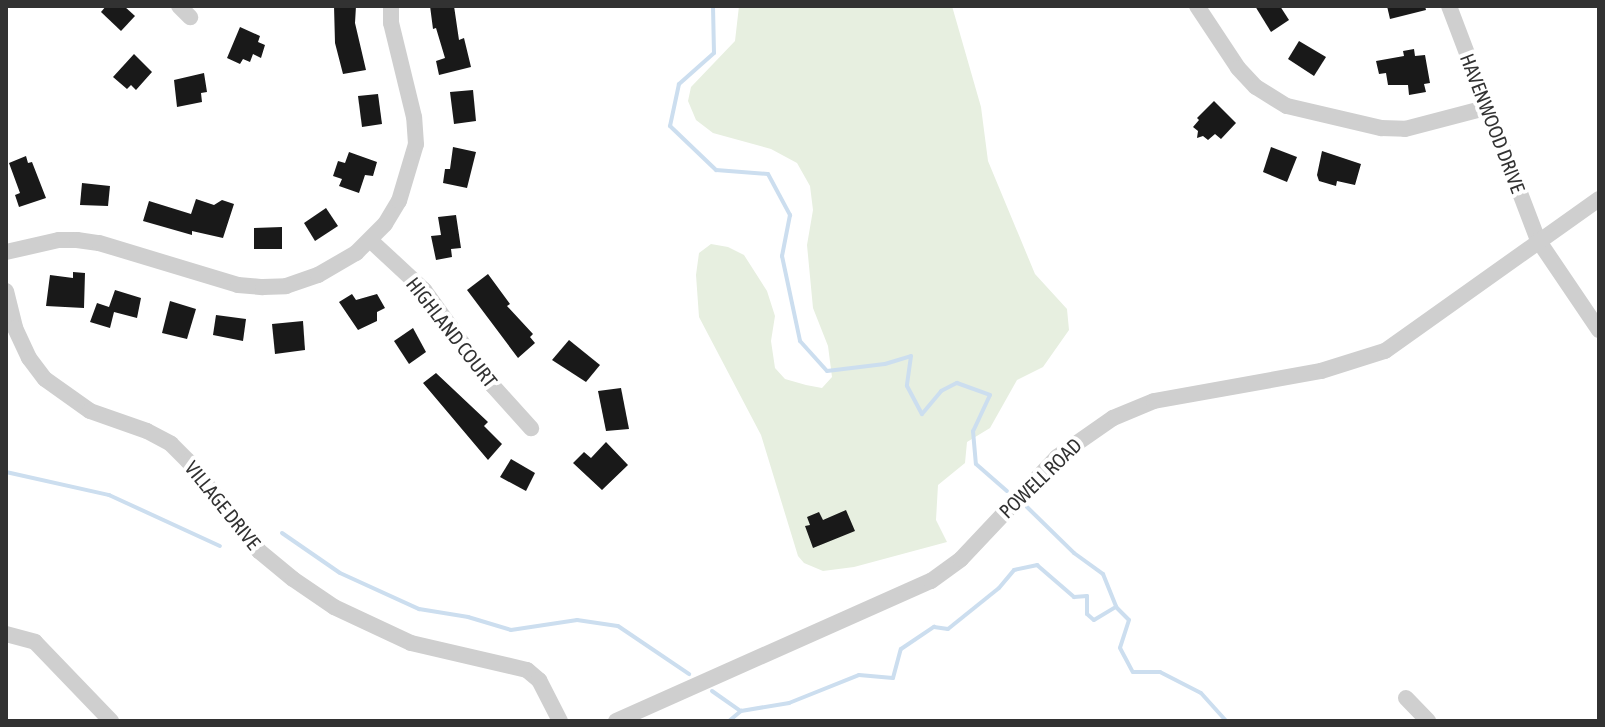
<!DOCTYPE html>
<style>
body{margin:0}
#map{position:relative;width:1605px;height:727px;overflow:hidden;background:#fff;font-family:"Asap Condensed",sans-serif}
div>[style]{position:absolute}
.green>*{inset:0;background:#e7efe0}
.stream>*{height:4px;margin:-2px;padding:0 2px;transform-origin:2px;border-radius:2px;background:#ccdeef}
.building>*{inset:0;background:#191919}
.minor>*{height:16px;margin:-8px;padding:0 8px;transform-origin:8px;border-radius:8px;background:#cfcfcf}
span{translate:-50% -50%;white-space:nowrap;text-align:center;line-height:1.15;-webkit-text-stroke:8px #fff;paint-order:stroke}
.street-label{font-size:20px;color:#323232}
.frame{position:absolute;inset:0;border:8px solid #323232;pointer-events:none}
</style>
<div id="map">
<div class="green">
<i style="clip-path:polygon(739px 6px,952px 6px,981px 107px,988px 161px,1035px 274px,1067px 309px,1069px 330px,1043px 367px,1017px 380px,990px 428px,967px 442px,965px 463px,938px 485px,936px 520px,947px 542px,854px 567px,823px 571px,804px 563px,798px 556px,761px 435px,699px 317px,696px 275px,699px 253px,711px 244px,728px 247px,744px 255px,767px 291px,775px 316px,771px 341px,775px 368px,785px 379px,806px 385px,822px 388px,832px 377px,828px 346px,813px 308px,807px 245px,813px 210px,810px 186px,797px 163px,771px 149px,713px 133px,696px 120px,688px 101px,691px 87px,735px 41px)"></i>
</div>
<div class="stream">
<i style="left:713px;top:6px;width:47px;rotate:88.8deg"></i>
<i style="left:714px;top:53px;width:47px;rotate:138.5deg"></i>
<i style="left:679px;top:84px;width:43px;rotate:102.1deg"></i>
<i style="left:670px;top:126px;width:64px;rotate:43.7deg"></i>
<i style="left:716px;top:170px;width:52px;rotate:4.4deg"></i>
<i style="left:768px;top:174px;width:47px;rotate:61.8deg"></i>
<i style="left:790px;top:215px;width:42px;rotate:101deg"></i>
<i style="left:782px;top:256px;width:87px;rotate:78deg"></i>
<i style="left:800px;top:341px;width:40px;rotate:48deg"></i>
<i style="left:827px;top:371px;width:58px;rotate:-6.9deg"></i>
<i style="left:885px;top:364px;width:27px;rotate:-17deg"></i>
<i style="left:911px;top:356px;width:30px;rotate:98deg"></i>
<i style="left:907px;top:386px;width:32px;rotate:62deg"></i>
<i style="left:922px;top:414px;width:30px;rotate:-50deg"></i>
<i style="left:941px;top:391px;width:18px;rotate:-27deg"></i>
<i style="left:957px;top:383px;width:35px;rotate:20deg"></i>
<i style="left:990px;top:395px;width:40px;rotate:115deg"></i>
<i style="left:973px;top:431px;width:33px;rotate:85deg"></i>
<i style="left:976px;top:464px;width:41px;rotate:41.1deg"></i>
<i style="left:6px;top:472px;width:106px;rotate:12.6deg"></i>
<i style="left:109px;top:495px;width:122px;rotate:24.7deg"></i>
<i style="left:1027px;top:507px;width:66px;rotate:44.4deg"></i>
<i style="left:1074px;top:553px;width:36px;rotate:36deg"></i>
<i style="left:1103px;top:574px;width:35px;rotate:68deg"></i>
<i style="left:1116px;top:607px;width:18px;rotate:45deg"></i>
<i style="left:1129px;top:620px;width:29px;rotate:108deg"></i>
<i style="left:1120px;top:648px;width:27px;rotate:62deg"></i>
<i style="left:1133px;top:672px;width:27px"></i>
<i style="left:1160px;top:672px;width:46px;rotate:27.1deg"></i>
<i style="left:1201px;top:693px;width:38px;rotate:48deg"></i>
<i style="left:282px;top:533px;width:70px;rotate:34.6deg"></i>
<i style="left:340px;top:573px;width:87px;rotate:24.5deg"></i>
<i style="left:419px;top:609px;width:50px;rotate:9.3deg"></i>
<i style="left:468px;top:617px;width:45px;rotate:16.8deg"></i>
<i style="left:511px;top:630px;width:67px;rotate:-8.6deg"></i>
<i style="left:577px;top:620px;width:41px;rotate:8.3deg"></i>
<i style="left:618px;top:626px;width:86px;rotate:34.1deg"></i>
<i style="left:712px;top:691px;width:35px;rotate:35deg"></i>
<i style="left:729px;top:721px;width:16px;rotate:-40deg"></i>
<i style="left:741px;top:711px;width:49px;rotate:-9.5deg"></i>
<i style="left:789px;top:703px;width:75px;rotate:-21.8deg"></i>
<i style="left:859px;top:675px;width:34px;rotate:5deg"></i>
<i style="left:893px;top:678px;width:30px;rotate:-75deg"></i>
<i style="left:901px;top:649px;width:40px;rotate:-34deg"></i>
<i style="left:934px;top:627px;width:14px;rotate:8deg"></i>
<i style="left:948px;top:629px;width:65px;rotate:-38.8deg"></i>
<i style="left:999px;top:588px;width:23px;rotate:-50deg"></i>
<i style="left:1014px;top:570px;width:24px;rotate:-12deg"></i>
<i style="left:1037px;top:565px;width:49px;rotate:40.9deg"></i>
<i style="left:1074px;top:597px;width:13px;rotate:-4deg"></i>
<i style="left:1087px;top:596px;width:18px;rotate:90deg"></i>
<i style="left:1087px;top:614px;width:9px;rotate:41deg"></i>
<i style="left:1094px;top:620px;width:26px;rotate:-31deg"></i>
</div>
<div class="building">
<i style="clip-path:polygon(106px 6px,124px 6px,135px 16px,121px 31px,101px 12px)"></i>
<i style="clip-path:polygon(334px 6px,356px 6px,355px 23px,366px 70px,343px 74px,335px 43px)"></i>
<i style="clip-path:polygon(430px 6px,454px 6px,459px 40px,464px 38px,471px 67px,439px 75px,436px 61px,445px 58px,436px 28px,433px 29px)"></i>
<i style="clip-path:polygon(1255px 6px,1280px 6px,1289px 20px,1271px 32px)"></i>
<i style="clip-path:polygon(1387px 6px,1425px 6px,1426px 10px,1390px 19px)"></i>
<i style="clip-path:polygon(240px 27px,260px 36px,258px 42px,265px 45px,261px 58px,253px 54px,250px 62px,243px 59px,240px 64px,227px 58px)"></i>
<i style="clip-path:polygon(1299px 41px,1326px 57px,1314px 76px,1288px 59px)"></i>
<i style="clip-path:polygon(1414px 49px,1415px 56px,1425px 55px,1430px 83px,1424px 84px,1426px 92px,1409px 95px,1408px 85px,1388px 85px,1386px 73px,1379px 74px,1376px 61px,1404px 56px,1403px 51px)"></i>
<i style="clip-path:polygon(134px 54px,152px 72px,136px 90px,131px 85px,127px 89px,113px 77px)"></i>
<i style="clip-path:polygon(204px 73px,207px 92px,201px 93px,202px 102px,177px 107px,174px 80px)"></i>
<i style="clip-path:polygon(473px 90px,476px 121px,454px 124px,450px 92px)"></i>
<i style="clip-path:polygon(378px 94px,382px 124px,362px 127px,358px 96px)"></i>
<i style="clip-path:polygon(1214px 101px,1236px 123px,1221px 139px,1215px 134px,1208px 140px,1203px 136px,1197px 138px,1198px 131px,1193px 127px,1199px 120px,1197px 118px)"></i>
<i style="clip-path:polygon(453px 147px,476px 152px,467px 188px,443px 183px,445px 169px,450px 169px)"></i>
<i style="clip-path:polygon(1271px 147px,1297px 157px,1287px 182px,1263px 172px)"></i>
<i style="clip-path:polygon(1322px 151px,1361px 164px,1355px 185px,1337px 181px,1336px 186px,1319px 181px,1317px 175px)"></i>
<i style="clip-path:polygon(349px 152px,377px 162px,373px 176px,365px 175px,359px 193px,339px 186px,342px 179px,333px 176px,338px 161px,345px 163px)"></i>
<i style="clip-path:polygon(26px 156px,28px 163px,32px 162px,46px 198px,19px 207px,15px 195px,20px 193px,9px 163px)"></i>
<i style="clip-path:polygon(82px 183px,110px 186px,108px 206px,80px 205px)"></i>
<i style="clip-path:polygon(196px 199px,214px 205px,222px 200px,234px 204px,223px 238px,192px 231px,192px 235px,143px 221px,149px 201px,191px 214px)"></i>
<i style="clip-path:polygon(326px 208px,338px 226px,315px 241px,304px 223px)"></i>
<i style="clip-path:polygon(456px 215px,461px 248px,451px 249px,452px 257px,436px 260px,431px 236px,441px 235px,438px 217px)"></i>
<i style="clip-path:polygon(282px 227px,282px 249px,254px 249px,254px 228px)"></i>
<i style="clip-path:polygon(73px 272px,85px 273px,84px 308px,46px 306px,50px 275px,73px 278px)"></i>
<i style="clip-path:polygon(488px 274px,510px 304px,507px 306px,533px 334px,530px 337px,535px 343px,518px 358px,467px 290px)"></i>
<i style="clip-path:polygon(115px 290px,141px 298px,137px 318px,114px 312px,110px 328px,90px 322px,97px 303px,109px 307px)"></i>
<i style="clip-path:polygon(352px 294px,356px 300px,377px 294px,385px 308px,377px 312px,377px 321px,358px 330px,339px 302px)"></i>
<i style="clip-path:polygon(170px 301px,196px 309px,187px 339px,162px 333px)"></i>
<i style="clip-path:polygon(216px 315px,246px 319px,243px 341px,213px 335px)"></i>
<i style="clip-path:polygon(303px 321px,305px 350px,275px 354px,272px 324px)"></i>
<i style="clip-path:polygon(413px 328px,426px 352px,409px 364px,394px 341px)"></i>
<i style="clip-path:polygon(569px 340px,600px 365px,586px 382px,552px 360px)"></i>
<i style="clip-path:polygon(436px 373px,488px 422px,484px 426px,502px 444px,488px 460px,423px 383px)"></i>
<i style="clip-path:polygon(621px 388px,629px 429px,606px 431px,598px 391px)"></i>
<i style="clip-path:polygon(606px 442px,628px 465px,602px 490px,573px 463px,584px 452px,591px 458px)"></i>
<i style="clip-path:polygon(511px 459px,535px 473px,526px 491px,500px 477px)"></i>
<i style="clip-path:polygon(846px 510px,855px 531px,813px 548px,805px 526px,810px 525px,807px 517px,819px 512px,823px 520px)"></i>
</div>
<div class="minor">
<i style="left:179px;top:6px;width:16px;rotate:45deg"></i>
<i style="left:1197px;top:6px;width:74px;rotate:56.5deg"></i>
<i style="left:1238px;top:68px;width:26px;rotate:47deg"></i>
<i style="left:1256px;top:87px;width:36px;rotate:32deg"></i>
<i style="left:1287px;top:106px;width:97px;rotate:13.2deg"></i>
<i style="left:1381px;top:128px;width:24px;rotate:2deg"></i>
<i style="left:1405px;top:129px;width:83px;rotate:-14.7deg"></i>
<i style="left:1449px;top:6px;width:250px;rotate:69.2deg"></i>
<i style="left:1538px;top:240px;width:109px;rotate:55.9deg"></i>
<i style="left:370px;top:240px;width:74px;rotate:42.8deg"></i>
<i style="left:424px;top:290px;width:118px;rotate:54.3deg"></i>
<i style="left:493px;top:386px;width:57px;rotate:47.9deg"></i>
<i style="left:6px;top:252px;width:54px;rotate:-12.8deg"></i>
<i style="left:59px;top:240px;width:18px"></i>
<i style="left:77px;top:240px;width:22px;rotate:8deg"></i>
<i style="left:99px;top:243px;width:145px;rotate:16.8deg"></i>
<i style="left:238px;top:285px;width:25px;rotate:5deg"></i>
<i style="left:263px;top:287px;width:23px;rotate:-2deg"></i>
<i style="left:286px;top:286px;width:34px;rotate:-19deg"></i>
<i style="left:318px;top:275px;width:44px;rotate:-30.1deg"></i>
<i style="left:356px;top:253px;width:41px;rotate:-45deg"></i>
<i style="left:385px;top:224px;width:27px;rotate:-59deg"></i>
<i style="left:399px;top:201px;width:59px;rotate:-73.4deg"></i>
<i style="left:416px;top:144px;width:27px;rotate:-94deg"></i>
<i style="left:414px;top:117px;width:97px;rotate:-103.7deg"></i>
<i style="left:391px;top:23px;width:17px;rotate:-90deg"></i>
<i style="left:6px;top:291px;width:38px;rotate:76deg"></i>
<i style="left:15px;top:328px;width:33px;rotate:65deg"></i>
<i style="left:29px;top:358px;width:26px;rotate:53deg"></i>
<i style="left:45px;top:379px;width:55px;rotate:35.4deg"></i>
<i style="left:90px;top:411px;width:60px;rotate:19.3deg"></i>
<i style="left:147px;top:431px;width:27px;rotate:28deg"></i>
<i style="left:171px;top:444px;width:24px;rotate:45deg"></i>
<i style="left:188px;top:461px;width:115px;rotate:51.7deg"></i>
<i style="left:259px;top:551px;width:44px;rotate:39.5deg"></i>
<i style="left:293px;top:579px;width:50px;rotate:34.3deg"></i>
<i style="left:334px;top:607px;width:85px;rotate:25.1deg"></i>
<i style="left:411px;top:643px;width:119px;rotate:13.1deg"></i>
<i style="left:527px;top:670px;width:16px;rotate:40deg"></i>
<i style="left:539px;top:680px;width:46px;rotate:62.9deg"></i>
<i style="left:6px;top:634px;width:30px;rotate:15deg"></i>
<i style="left:35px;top:642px;width:110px;rotate:46.1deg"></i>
<i style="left:1406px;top:698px;width:32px;rotate:46deg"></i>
<i style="left:616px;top:721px;width:345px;rotate:-24deg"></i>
<i style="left:931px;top:581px;width:37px;rotate:-36deg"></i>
<i style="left:961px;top:559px;width:140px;rotate:-46.7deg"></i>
<i style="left:1057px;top:457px;width:68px;rotate:-34.9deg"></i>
<i style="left:1113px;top:418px;width:44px;rotate:-22.5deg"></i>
<i style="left:1154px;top:401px;width:170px;rotate:-10.2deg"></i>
<i style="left:1321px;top:371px;width:67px;rotate:-17.4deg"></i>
<i style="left:1385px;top:351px;width:262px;rotate:-35.4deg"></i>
</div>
<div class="street-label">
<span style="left:1493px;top:123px;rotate:69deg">HAVENWOOD DRIVE</span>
<span style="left:452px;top:332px;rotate:52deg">HIGHLAND COURT</span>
<span style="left:1040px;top:478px;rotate:-44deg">POWELL ROAD</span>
<span style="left:223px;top:505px;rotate:51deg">VILLAGE DRIVE</span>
</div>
<div class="frame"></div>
</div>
